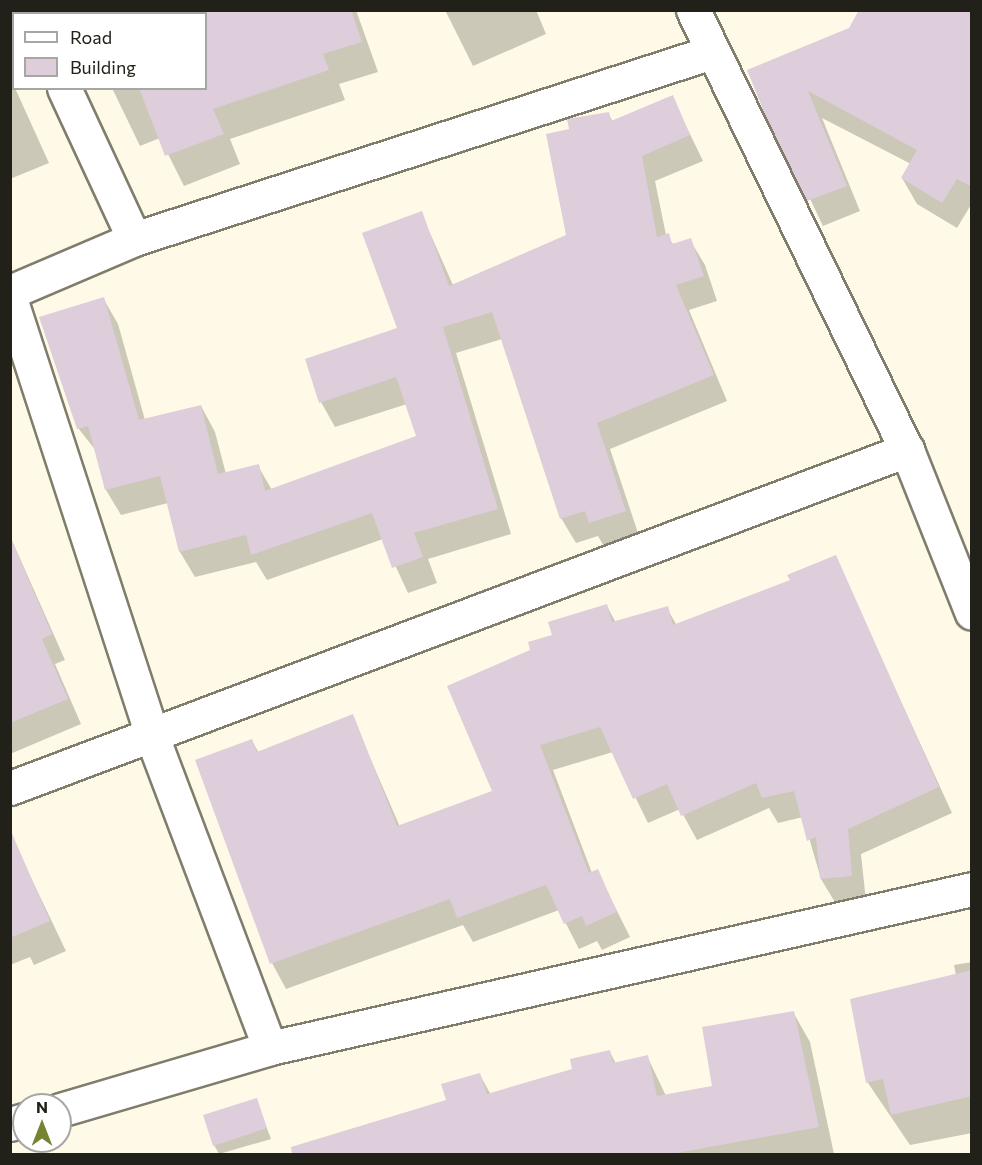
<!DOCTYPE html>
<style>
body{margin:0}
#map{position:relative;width:982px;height:1165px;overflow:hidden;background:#fefae7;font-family:Commissioner,sans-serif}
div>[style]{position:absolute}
.shadow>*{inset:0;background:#0003}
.building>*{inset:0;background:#decdda}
.roads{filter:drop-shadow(2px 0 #807d6c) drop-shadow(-2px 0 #807d6c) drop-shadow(0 2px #807d6c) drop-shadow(0 -2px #807d6c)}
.minor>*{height:33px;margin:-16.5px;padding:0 16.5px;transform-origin:16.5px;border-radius:16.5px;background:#fff}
span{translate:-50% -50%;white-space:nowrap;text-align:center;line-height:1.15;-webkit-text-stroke:4.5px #fff;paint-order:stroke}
.frame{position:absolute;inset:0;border:12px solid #212019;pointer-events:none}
.legend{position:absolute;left:12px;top:12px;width:195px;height:78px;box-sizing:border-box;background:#fff;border:2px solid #a6a6a3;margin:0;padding:8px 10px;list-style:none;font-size:18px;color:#212019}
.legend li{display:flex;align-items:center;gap:12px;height:30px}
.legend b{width:30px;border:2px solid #a6a6a3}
.north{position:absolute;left:12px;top:1093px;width:60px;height:60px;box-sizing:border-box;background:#fff;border:2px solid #a6a6a3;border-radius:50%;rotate:0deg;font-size:16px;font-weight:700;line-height:24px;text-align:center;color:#212019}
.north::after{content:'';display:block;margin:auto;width:21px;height:27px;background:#768331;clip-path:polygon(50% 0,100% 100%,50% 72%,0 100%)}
</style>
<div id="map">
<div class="shadow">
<i style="clip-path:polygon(230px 10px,356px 10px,378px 72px,339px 84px,345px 100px,230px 139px,240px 164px,184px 186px,160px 138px,140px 146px,112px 88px,206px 88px,206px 19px)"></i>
<i style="clip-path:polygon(445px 10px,536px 10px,546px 34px,473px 66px)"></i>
<i style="clip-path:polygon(972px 10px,972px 203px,957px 228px,917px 204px,902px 178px,911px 164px,822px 118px,860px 211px,823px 226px,749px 71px)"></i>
<i style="clip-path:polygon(10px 77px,49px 163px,10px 179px)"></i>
<i style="clip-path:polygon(672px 97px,703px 161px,655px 181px,666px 235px,674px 245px,690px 240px,705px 265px,717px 301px,689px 310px,727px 401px,610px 449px,639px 536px,605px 548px,598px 536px,576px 543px,561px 518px,502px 339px,456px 353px,511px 534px,428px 559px,437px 583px,408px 593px,383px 539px,267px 580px,256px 562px,195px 577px,180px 552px,168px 503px,121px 515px,106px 490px,97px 452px,78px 428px,103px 298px,118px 324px,145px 420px,201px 406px,215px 432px,226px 474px,258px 466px,272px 490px,418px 437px,407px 404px,335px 427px,321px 402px,399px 329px,421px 213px,453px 285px,567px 236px,571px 130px,608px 113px,613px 122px)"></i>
<i style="clip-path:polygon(10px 536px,65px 660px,55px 664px,81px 724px,10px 754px)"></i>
<i style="clip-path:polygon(835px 557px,952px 813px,861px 854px,866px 901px,836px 904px,821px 879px,803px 817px,778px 823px,769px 808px,697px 840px,680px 809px,648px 823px,613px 752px,553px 770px,592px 873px,597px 871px,630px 937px,602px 950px,597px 941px,579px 949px,559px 910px,473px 942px,463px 925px,286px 989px,272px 963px,196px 761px,252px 741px,259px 753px,352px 716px,400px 827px,494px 791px,532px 651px,554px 636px,607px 606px,616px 623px,667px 608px,677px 626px,792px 581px)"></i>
<i style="clip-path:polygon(22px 859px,66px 951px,34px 965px,30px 957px,10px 965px,10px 864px)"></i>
<i style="clip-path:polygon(972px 962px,972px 1133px,910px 1145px,868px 1083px,852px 1001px,956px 975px,954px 965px)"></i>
<i style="clip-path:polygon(793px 1012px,810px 1042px,834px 1154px,303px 1154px,448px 1101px,480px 1075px,491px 1095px,574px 1070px,610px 1052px,616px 1064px,647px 1056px,666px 1096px,714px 1087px)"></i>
<i style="clip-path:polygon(256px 1100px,271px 1139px,219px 1154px,214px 1145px)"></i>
</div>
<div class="building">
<i style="clip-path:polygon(206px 10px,351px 10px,362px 42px,323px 54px,329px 70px,213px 109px,224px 134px,165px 156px,139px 88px,206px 89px)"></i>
<i style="clip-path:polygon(859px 10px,972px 10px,972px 187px,957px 179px,942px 203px,901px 178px,917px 150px,808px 91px,847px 186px,807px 201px,768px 122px,747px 70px,849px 28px)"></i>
<i style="clip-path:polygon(673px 95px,690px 135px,642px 156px,657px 237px,669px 233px,672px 244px,691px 238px,704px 276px,676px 285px,714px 375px,597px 423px,626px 511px,589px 523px,585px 511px,560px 519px,492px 312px,443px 327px,498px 509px,414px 533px,423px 557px,392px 568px,372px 513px,251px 555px,246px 535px,179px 552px,160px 476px,105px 490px,88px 426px,77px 429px,39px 317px,104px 297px,139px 420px,201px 405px,218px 474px,259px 464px,265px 491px,416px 436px,396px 377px,319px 403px,305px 359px,397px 328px,362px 233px,422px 211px,449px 286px,566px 235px,546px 134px,569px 129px,567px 119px,609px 112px,611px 121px)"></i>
<i style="clip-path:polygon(10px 537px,52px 634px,42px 639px,68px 699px,10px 723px)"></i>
<i style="clip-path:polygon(836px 555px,939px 787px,848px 829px,852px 876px,820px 879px,816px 837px,807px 841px,794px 791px,762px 798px,756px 783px,681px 816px,667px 784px,633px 799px,600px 727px,540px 745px,589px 873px,598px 869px,617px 912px,586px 926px,582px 916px,564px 924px,546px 885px,457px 918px,450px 899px,270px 964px,195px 760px,252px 739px,257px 752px,353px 714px,397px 826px,492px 791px,447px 686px,530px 650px,528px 642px,552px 635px,548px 622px,607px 604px,612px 622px,668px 606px,673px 625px,790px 580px,787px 575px)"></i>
<i style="clip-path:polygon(10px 829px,50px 921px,10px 938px)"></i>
<i style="clip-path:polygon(972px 970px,972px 1096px,891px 1115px,883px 1079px,866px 1083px,850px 999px)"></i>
<i style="clip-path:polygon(794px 1011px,819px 1127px,666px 1155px,292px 1155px,291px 1147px,446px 1100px,441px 1084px,480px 1073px,487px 1094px,572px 1069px,570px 1059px,610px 1050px,613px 1063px,648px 1055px,657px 1096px,712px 1086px,702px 1027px)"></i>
<i style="clip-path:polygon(257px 1098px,267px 1128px,213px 1146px,203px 1115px)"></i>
</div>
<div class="roads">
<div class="minor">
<i style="left:31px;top:10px;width:4px;rotate:76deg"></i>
<i style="left:693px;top:10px;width:489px;rotate:64.1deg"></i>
<i style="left:907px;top:450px;width:175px;rotate:68.3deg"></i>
<i style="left:64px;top:88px;width:166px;rotate:65.1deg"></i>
<i style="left:10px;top:292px;width:135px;rotate:-23.1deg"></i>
<i style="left:134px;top:239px;width:607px;rotate:-17.93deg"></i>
<i style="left:10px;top:298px;width:464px;rotate:72deg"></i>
<i style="left:153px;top:739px;width:330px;rotate:69.3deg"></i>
<i style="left:10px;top:788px;width:959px;rotate:-20.65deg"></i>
<i style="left:60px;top:1110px;width:219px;rotate:-16.4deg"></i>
<i style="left:270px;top:1048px;width:720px;rotate:-12.76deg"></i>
<i style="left:10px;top:1124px;width:15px;rotate:-16deg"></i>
</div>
</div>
<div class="frame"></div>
<ul class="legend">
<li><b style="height:8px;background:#fff"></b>Road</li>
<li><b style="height:16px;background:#decdda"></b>Building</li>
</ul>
<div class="north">N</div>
</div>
